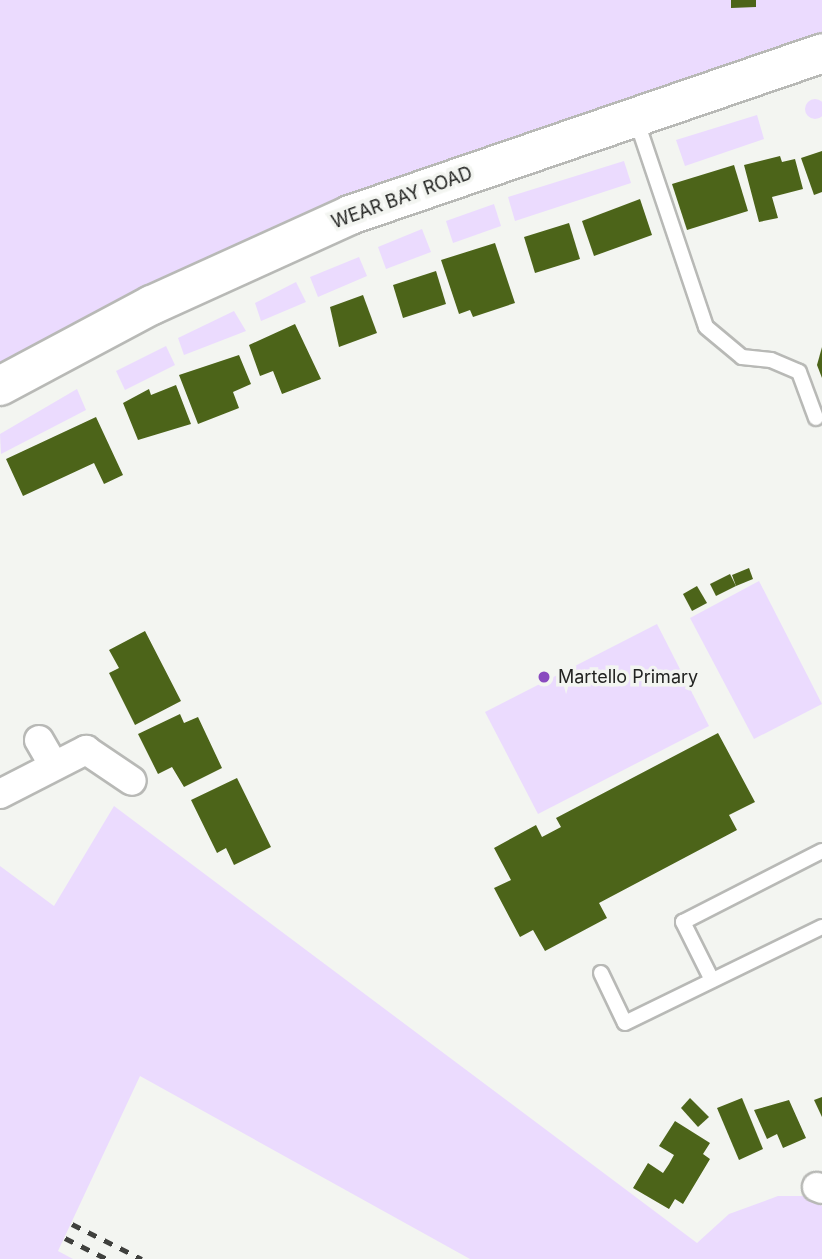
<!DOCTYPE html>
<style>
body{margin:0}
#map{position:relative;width:822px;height:1259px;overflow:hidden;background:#f3f5f1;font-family:Inter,sans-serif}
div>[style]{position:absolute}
.green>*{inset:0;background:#ebdbfe}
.round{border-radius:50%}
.building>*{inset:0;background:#4c6419}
.roads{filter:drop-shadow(2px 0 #b8b9b6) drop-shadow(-2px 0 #b8b9b6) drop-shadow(0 2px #b8b9b6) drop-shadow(0 -2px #b8b9b6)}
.lane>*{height:14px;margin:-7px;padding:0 7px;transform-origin:7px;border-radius:7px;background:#fff}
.street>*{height:28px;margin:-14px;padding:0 14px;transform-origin:14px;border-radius:14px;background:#fff}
.secondary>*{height:38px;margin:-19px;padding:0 19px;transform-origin:19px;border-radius:19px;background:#fff}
.rail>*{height:5px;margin-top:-2.5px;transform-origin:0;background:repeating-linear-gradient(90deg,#3f403d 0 9px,transparent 0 18px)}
.dots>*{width:19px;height:19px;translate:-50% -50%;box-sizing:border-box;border:4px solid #f3f5f1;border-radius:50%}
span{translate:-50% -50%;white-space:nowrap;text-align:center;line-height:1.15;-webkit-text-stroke:7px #f3f5f1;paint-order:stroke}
.street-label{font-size:18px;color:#222321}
.poi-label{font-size:18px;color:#222321}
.left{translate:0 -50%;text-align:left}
</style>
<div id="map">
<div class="green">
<i style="clip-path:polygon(0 0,822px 0,822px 38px,0 377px)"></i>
<i class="round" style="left:805px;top:99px;width:20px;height:20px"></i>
<i style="clip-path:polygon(757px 115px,764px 139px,685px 166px,676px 140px)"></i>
<i style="clip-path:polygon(624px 161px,631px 183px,515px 221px,508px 197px)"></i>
<i style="clip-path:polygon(494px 204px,501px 226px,453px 243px,446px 221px)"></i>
<i style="clip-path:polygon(422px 229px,431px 252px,386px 269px,378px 247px)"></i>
<i style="clip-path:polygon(359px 257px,367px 276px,318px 297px,310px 277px)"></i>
<i style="clip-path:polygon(296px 282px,306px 302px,261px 321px,255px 303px)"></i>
<i style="clip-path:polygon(234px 311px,246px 331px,184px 355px,178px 338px)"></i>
<i style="clip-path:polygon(166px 346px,175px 365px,125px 390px,116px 371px)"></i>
<i style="clip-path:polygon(77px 389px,86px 410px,1px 454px,0 434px)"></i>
<i style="clip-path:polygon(759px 581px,822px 704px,754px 739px,690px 618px)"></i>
<i style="clip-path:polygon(657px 624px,709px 726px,538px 814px,485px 712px)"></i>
<i style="clip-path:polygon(114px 806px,697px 1243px,729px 1214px,778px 1196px,805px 1196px,822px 1206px,822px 1259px,470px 1259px,140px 1076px,58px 1251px,73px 1259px,0 1259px,0 866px,54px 906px)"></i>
</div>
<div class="building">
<i style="clip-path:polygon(731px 0,756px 0,756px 7px,731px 8px)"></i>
<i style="clip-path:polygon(822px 151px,822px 192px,814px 195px,801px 158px)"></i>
<i style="clip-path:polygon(780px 156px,782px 162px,795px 159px,803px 189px,772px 197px,778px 218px,759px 222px,744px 165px)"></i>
<i style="clip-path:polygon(734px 165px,748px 211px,687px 230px,672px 184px)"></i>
<i style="clip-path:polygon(640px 199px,652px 235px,594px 256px,582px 221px)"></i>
<i style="clip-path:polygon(569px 223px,580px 259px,535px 273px,524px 237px)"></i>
<i style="clip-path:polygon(495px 243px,515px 303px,473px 317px,470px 310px,459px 314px,441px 260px)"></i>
<i style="clip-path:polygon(436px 271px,446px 304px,403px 318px,393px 285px)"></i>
<i style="clip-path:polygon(363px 295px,377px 333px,339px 347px,330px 307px)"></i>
<i style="clip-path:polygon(295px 324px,321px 379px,282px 394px,273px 371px,260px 376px,249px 345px)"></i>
<i style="clip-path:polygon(822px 347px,822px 378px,817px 365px)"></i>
<i style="clip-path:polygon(239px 355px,251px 384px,233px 392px,239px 408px,198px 424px,179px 375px)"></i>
<i style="clip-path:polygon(176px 385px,191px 424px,138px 440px,123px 403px,149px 389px,151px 395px)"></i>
<i style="clip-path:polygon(96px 417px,123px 475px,104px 484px,94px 463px,23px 496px,6px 459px)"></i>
<i style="clip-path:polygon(749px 568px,753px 579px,736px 586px,732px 575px)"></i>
<i style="clip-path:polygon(730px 574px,736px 586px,716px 596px,710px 584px)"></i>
<i style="clip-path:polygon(697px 586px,707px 603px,692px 611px,683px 594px)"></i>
<i style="clip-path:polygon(145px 631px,181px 701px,135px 725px,109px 673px,119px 668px,109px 650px)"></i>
<i style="clip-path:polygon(180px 714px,184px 723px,198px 717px,222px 768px,184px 787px,172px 767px,158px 774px,138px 734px)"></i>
<i style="clip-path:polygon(718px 733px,755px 802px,729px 815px,737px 830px,599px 903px,607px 918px,545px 951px,533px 930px,520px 937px,494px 888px,511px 880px,494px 848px,536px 825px,542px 837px,561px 827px,556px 818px)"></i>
<i style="clip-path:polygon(237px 778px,271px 847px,234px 865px,226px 848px,217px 853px,191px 800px)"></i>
<i style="clip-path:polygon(822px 1097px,822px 1117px,814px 1100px)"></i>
<i style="clip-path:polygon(690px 1098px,709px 1117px,698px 1127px,681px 1108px)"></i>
<i style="clip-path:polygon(742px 1098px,763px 1149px,739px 1160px,717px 1108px)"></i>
<i style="clip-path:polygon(789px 1100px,806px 1138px,783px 1148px,777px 1134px,767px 1139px,754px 1110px)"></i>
<i style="clip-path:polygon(675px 1121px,710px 1143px,703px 1154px,710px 1159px,683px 1204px,675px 1199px,669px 1209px,633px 1188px,648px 1163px,663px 1173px,669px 1164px,674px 1155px,659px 1146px)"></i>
</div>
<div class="roads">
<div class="lane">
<i style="left:636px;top:119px;width:219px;rotate:71.4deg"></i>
<i style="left:706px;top:327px;width:47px;rotate:39.8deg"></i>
<i style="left:742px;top:357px;width:29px;rotate:6deg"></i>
<i style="left:771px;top:360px;width:30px;rotate:23deg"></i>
<i style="left:799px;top:372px;width:49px;rotate:69.7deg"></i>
<i style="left:601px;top:973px;width:55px;rotate:64.4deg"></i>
<i style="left:625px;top:1023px;width:219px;rotate:-26deg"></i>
<i style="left:712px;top:980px;width:65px;rotate:-116.6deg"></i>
<i style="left:683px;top:922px;width:156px;rotate:-27.1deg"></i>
</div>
<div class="street">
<i style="left:39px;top:740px;width:28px;rotate:60deg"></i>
<i style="left:0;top:794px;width:97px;rotate:-27.1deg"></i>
<i style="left:86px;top:750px;width:55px;rotate:34deg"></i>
<i style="left:817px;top:1187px;width:5px;rotate:22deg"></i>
</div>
<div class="secondary">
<i style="left:0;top:386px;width:172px;rotate:-28.1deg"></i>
<i style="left:152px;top:305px;width:217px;rotate:-24.4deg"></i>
<i style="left:350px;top:215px;width:499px;rotate:-18.9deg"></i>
</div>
</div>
<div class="rail">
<i style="left:72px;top:1224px;width:78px;rotate:26.6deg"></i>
<i style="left:65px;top:1238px;width:47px;rotate:26.6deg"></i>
</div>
<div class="dots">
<i style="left:544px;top:677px;background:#894abf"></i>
</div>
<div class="street-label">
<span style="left:402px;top:198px;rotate:-20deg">WEAR BAY ROAD</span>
</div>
<div class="poi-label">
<span class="left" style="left:558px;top:677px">Martello Primary</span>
</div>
</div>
